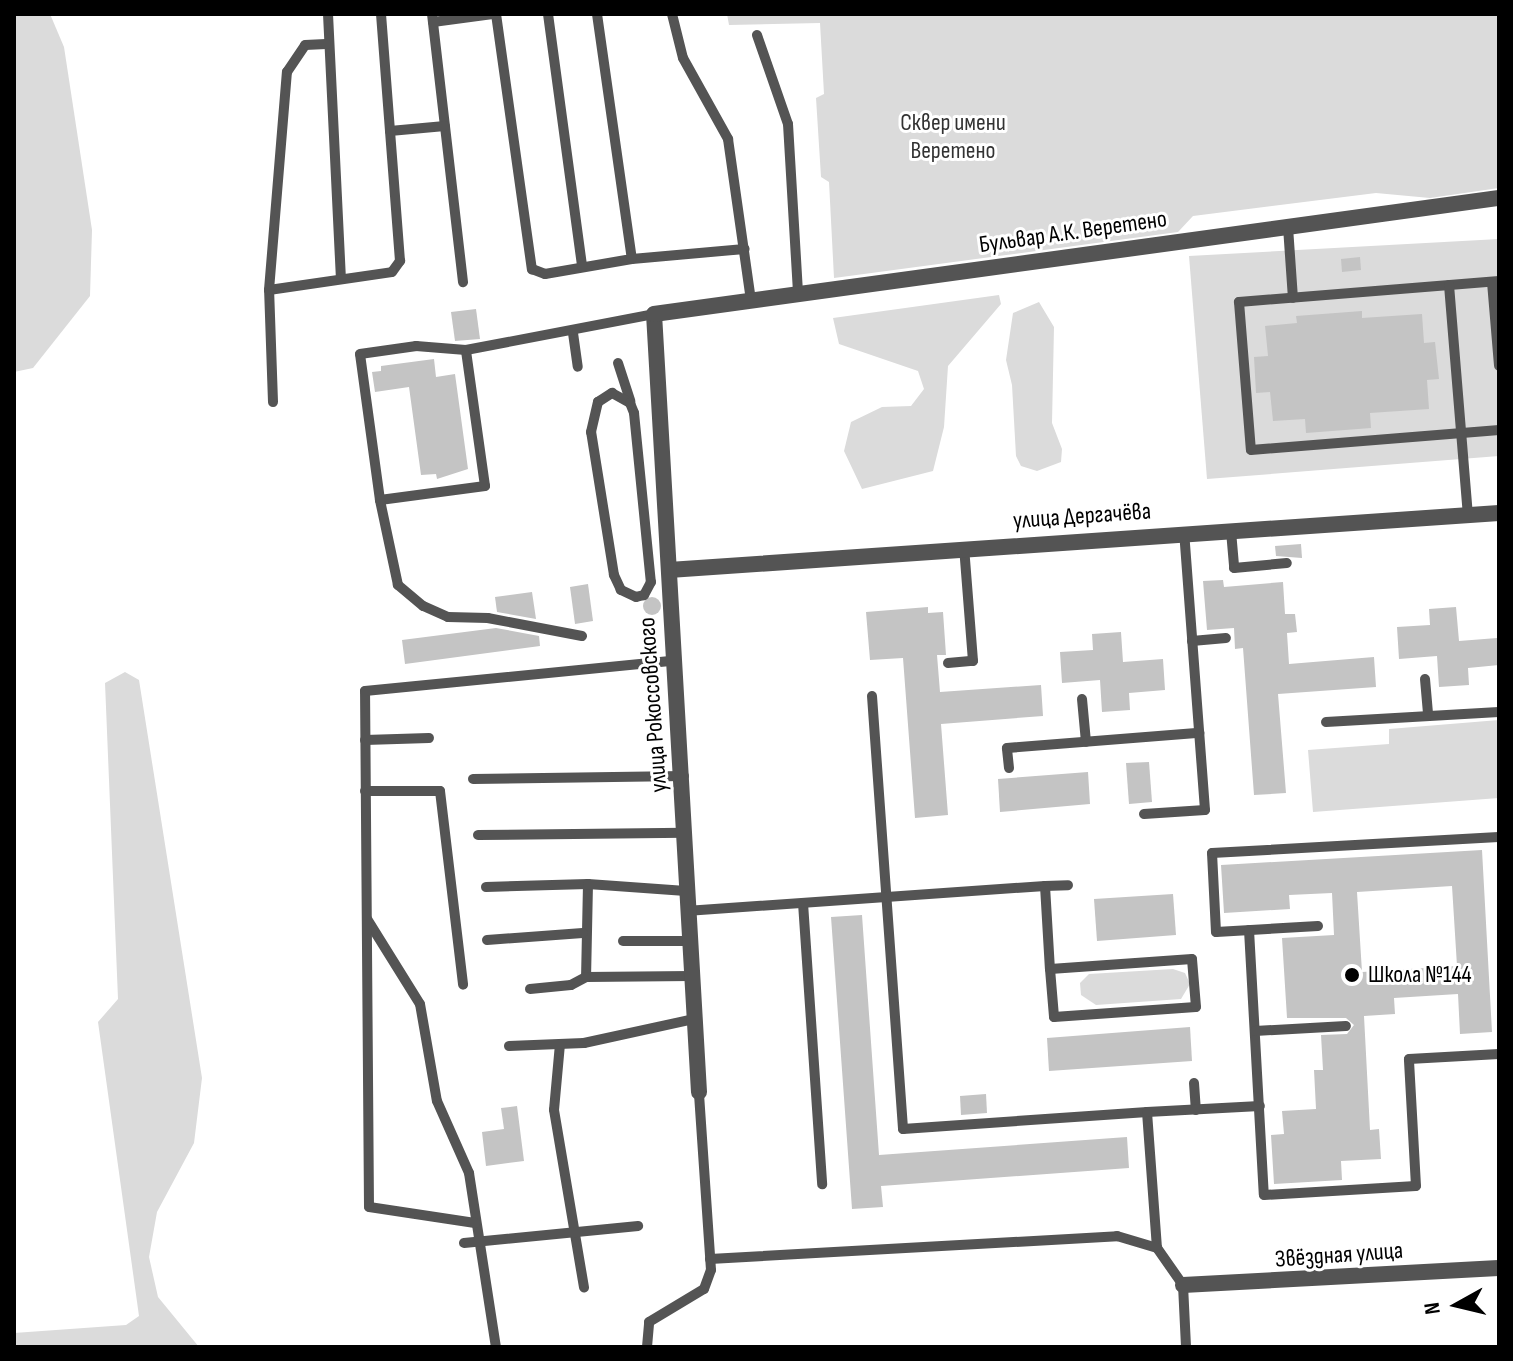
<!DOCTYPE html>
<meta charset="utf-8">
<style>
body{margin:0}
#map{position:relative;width:1513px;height:1361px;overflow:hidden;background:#fff;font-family:"Sofia Sans Condensed",sans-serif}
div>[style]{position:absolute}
.green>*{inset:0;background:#dbdbdb}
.building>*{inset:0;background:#c4c4c4}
.round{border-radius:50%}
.service>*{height:10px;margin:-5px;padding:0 5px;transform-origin:5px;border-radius:5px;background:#545454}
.minor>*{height:16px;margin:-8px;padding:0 8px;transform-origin:8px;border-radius:8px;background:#545454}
.dots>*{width:22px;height:22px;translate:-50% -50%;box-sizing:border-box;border:4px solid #fff;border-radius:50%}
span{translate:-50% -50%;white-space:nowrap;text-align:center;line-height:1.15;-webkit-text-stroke:6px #fff;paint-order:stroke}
.park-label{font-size:24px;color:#323232}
.street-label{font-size:24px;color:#000}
.poi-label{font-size:24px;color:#000}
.left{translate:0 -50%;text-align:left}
.frame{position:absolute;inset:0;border:16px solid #000;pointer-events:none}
.north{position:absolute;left:1417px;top:1265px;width:80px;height:80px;-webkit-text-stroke:6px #fff;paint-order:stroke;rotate:262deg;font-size:22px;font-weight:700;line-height:32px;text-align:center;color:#000}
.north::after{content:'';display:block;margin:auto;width:28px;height:36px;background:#000;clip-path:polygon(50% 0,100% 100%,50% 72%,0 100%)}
</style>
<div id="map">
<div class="green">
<i style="clip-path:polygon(14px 14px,50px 14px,64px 47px,92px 230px,90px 296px,33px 368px,14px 372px)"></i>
<i style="clip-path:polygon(727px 14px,1499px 14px,1499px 188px,1430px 198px,1376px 193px,1193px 216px,1178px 232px,834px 278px,829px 182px,821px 177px,816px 98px,824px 94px,820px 23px,729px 25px)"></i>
<i style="clip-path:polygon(1499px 239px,1499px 456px,1207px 479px,1189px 256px)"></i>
<i style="clip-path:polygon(999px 295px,1001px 304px,948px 366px,944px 427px,933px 471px,862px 489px,844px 451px,851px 422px,882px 407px,911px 406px,924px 389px,918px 371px,839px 344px,833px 318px)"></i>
<i style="clip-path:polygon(1039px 302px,1054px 327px,1052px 423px,1062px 449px,1061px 462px,1037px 471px,1021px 466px,1016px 456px,1012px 385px,1006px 360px,1013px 313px)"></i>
<i style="clip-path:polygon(125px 672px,139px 680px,202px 1078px,194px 1143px,157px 1212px,149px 1257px,158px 1297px,199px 1347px,14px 1347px,14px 1333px,126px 1325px,139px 1316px,98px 1022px,118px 999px,105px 683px)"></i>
<i style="clip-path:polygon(1499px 720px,1499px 798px,1313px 812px,1308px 750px,1389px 744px,1389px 729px)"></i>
<i style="clip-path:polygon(1173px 969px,1185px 973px,1190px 984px,1181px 999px,1096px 1005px,1081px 995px,1080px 983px,1089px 974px)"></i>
</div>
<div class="building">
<i style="clip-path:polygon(1360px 257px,1361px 270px,1342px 272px,1341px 259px)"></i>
<i style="clip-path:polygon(476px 309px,480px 339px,455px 341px,451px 312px)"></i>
<i style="clip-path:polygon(1362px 311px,1362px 318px,1422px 314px,1424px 343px,1435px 342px,1439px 379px,1427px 380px,1429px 409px,1370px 413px,1371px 428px,1306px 433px,1305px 419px,1273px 421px,1270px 392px,1256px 393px,1254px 357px,1268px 356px,1265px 326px,1297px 323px,1296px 316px)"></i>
<i style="clip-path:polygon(434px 359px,436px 377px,455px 374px,468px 469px,437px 479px,436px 474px,421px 475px,409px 387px,375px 392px,372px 372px,381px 371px,381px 366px)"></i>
<i style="clip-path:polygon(1301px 544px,1302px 558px,1276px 556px,1275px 546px)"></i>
<i style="clip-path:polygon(1223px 580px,1224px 587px,1283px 582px,1285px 614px,1295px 614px,1297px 632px,1287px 633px,1289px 664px,1374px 657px,1376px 687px,1278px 694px,1286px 793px,1254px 795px,1243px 648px,1235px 649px,1234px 628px,1207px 630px,1203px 581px)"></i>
<i style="clip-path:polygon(588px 584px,593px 621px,575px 624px,570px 587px)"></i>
<i style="clip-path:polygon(532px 592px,536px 619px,497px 612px,495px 597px)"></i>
<i class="round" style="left:643px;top:597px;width:18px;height:18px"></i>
<i style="clip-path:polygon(928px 607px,928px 613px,943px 612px,946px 655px,937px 655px,940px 692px,1041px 685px,1043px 716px,941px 724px,948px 815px,915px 818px,903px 658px,870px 660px,866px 612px)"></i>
<i style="clip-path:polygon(1456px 607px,1459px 641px,1497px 638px,1499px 665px,1468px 668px,1469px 685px,1439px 687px,1437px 656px,1399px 659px,1397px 627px,1430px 625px,1429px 609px)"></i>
<i style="clip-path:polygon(496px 628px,539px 636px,540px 646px,405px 664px,402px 640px)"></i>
<i style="clip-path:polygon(1121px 632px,1123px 662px,1163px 659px,1165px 690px,1129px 693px,1130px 710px,1102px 712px,1100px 680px,1062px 683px,1060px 652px,1093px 650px,1092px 634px)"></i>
<i style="clip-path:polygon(1149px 762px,1152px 802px,1129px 804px,1126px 763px)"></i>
<i style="clip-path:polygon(1088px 772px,1090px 804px,1000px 812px,998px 779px)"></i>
<i style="clip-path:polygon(evenodd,1482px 850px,1492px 1032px,1460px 1034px,1458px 994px,1394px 998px,1395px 1014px,1364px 1016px,1370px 1130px,1379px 1129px,1381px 1159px,1341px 1161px,1342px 1180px,1274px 1184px,1271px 1135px,1284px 1134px,1282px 1111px,1316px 1109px,1314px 1070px,1323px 1070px,1321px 1035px,1347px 1034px,1354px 1025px,1346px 1018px,1287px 1018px,1282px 938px,1334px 935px,1332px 893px,1289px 895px,1290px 909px,1224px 913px,1221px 865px,1482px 850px,1452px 886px,1457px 966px,1362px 972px,1357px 892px,1452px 886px)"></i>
<i style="clip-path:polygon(1173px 894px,1176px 935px,1097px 941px,1094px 899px)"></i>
<i style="clip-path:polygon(862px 915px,879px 1155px,1127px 1137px,1129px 1168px,881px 1186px,883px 1207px,852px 1209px,831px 917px)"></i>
<i style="clip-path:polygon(1190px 1027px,1192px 1061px,1049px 1071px,1047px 1038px)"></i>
<i style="clip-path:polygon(986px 1094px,987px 1113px,961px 1115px,960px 1096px)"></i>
<i style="clip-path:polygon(517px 1106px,524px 1161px,486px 1166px,482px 1132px,504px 1129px,501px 1108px)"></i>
</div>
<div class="service">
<i style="left:328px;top:14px;width:265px;rotate:87.2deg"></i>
<i style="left:432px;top:14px;width:270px;rotate:83.4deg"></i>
<i style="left:496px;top:14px;width:258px;rotate:82deg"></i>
<i style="left:532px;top:269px;width:14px;rotate:21deg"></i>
<i style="left:545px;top:274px;width:88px;rotate:-9.8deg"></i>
<i style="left:632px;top:259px;width:113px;rotate:-5.1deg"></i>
<i style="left:548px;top:14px;width:255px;rotate:82.3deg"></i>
<i style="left:597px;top:14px;width:247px;rotate:81.9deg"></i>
<i style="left:672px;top:14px;width:45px;rotate:76deg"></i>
<i style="left:683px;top:58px;width:93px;rotate:60.9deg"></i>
<i style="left:728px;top:139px;width:163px;rotate:81.9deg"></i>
<i style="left:433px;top:22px;width:62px;rotate:-7.5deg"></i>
<i style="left:757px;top:35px;width:94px;rotate:70.8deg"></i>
<i style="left:788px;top:124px;width:170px;rotate:86.6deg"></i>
<i style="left:390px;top:131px;width:55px;rotate:-5.2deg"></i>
<i style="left:1288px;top:227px;width:71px;rotate:86deg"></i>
<i style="left:1499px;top:281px;width:261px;rotate:175.4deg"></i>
<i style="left:1239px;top:302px;width:148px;rotate:85.4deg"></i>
<i style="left:1251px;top:450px;width:249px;rotate:-4.6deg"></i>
<i style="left:1492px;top:282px;width:84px;rotate:85.2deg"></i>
<i style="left:1449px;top:285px;width:231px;rotate:85.3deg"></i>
<i style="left:269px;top:290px;width:124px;rotate:-8.3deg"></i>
<i style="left:392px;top:272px;width:14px;rotate:-54deg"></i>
<i style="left:400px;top:261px;width:248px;rotate:-94.4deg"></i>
<i style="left:573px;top:333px;width:34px;rotate:82deg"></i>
<i style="left:618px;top:363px;width:40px;rotate:72deg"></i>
<i style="left:612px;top:393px;width:21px;rotate:29deg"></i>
<i style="left:630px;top:403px;width:11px;rotate:68deg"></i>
<i style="left:634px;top:413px;width:170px;rotate:84.3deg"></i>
<i style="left:651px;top:582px;width:15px;rotate:118deg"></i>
<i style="left:644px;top:595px;width:8px;rotate:166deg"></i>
<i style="left:636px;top:597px;width:17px;rotate:-155deg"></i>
<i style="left:621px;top:590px;width:17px;rotate:-115deg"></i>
<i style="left:614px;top:575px;width:145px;rotate:-99.1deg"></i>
<i style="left:591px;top:432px;width:31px;rotate:-77deg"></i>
<i style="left:598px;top:402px;width:17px;rotate:-33deg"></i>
<i style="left:273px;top:402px;width:112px;rotate:-92deg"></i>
<i style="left:269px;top:290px;width:219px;rotate:-85.3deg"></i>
<i style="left:287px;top:72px;width:32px;rotate:-56deg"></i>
<i style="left:305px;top:45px;width:21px;rotate:-3deg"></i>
<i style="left:380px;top:500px;width:106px;rotate:-7.6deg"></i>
<i style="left:485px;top:486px;width:137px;rotate:-98deg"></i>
<i style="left:1231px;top:531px;width:37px;rotate:85deg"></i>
<i style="left:1234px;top:568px;width:53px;rotate:-5.4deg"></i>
<i style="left:582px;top:636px;width:96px;rotate:-169.2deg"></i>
<i style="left:488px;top:618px;width:40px;rotate:-178.6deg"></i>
<i style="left:448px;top:617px;width:27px;rotate:-156deg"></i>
<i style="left:423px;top:606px;width:33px;rotate:-140deg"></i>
<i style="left:398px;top:585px;width:87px;rotate:-102deg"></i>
<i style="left:380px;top:500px;width:147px;rotate:-97.8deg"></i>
<i style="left:360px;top:354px;width:57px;rotate:-8.1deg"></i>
<i style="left:416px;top:346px;width:50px;rotate:4.6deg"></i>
<i style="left:466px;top:350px;width:191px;rotate:-10.8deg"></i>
<i style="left:1192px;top:641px;width:34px;rotate:-5deg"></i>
<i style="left:948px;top:663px;width:25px;rotate:-5deg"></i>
<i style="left:973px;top:661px;width:114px;rotate:-94.5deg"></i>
<i style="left:1425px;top:679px;width:37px;rotate:85deg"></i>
<i style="left:872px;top:696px;width:434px;rotate:85.9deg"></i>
<i style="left:903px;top:1129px;width:245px;rotate:-4deg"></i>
<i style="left:1147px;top:1112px;width:136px;rotate:85.8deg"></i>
<i style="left:1157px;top:1248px;width:45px;rotate:54.9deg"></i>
<i style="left:1183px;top:1285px;width:62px;rotate:87.2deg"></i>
<i style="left:1082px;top:699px;width:43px;rotate:84.7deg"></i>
<i style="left:1326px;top:722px;width:173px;rotate:-3.3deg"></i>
<i style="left:365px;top:740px;width:64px;rotate:-1.8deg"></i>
<i style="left:1009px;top:768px;width:20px;rotate:-96deg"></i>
<i style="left:1007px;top:748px;width:193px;rotate:-4.5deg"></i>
<i style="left:473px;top:779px;width:211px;rotate:-0.8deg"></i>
<i style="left:365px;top:791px;width:75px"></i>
<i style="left:440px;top:791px;width:195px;rotate:83.2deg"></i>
<i style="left:1144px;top:814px;width:61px;rotate:-3.8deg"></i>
<i style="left:1205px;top:810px;width:278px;rotate:-94.3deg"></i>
<i style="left:478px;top:835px;width:207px;rotate:-0.6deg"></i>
<i style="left:588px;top:884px;width:93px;rotate:91.2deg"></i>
<i style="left:586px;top:977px;width:105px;rotate:-0.5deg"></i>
<i style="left:1045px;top:886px;width:23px;rotate:-2deg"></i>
<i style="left:486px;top:887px;width:102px;rotate:-1.7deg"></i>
<i style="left:588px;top:884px;width:98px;rotate:4.1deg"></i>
<i style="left:803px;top:903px;width:282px;rotate:86.1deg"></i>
<i style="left:686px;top:911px;width:360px;rotate:-4deg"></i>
<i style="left:1045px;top:886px;width:83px;rotate:86.6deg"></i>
<i style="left:1050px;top:969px;width:48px;rotate:85.2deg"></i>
<i style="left:1054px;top:1017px;width:142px;rotate:-4deg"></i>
<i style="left:1196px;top:1007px;width:48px;rotate:-94.8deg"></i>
<i style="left:1192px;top:959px;width:142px;rotate:176deg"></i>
<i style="left:367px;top:919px;width:100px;rotate:58.1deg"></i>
<i style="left:420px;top:1004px;width:98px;rotate:80.1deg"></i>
<i style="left:437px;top:1101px;width:79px;rotate:66deg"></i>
<i style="left:469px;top:1173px;width:176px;rotate:81.2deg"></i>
<i style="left:1318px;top:926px;width:102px;rotate:176.6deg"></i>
<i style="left:1216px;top:932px;width:79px;rotate:-92.9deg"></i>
<i style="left:1212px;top:853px;width:287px;rotate:-3.2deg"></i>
<i style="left:1249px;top:930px;width:265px;rotate:86.8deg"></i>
<i style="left:1264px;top:1195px;width:152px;rotate:-3.4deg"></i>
<i style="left:1416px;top:1186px;width:127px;rotate:-93.2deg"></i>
<i style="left:1409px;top:1059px;width:90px;rotate:-3.2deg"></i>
<i style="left:487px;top:940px;width:96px;rotate:-4.2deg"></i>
<i style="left:623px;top:941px;width:66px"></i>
<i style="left:530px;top:989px;width:41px;rotate:-5.6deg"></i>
<i style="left:571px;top:985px;width:17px;rotate:-28deg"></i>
<i style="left:1255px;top:1031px;width:91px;rotate:-3.1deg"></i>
<i style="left:560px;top:1044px;width:66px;rotate:95.2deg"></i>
<i style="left:554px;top:1110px;width:180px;rotate:80.4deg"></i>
<i style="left:509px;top:1046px;width:75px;rotate:-2.3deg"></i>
<i style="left:584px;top:1043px;width:113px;rotate:-12.3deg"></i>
<i style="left:1194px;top:1083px;width:27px;rotate:86deg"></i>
<i style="left:1147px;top:1112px;width:113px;rotate:-3deg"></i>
<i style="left:475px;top:1223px;width:107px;rotate:-171.4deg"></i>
<i style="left:369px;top:1207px;width:516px;rotate:-90.44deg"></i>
<i style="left:365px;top:691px;width:309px;rotate:-5.6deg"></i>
<i style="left:464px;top:1243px;width:175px;rotate:-5.6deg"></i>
<i style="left:710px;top:1259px;width:408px;rotate:-3.2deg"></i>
<i style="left:1117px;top:1236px;width:42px;rotate:16.7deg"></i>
<i style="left:647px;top:1347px;width:25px;rotate:-85deg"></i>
<i style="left:649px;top:1322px;width:64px;rotate:-31deg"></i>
<i style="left:704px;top:1289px;width:20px;rotate:-70deg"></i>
<i style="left:711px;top:1270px;width:178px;rotate:-93.9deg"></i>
</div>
<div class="minor">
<i style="left:669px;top:570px;width:832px;rotate:-3.93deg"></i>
<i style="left:699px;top:1092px;width:779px;rotate:-93.31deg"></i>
<i style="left:654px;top:314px;width:853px;rotate:-7.82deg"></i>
<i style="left:1183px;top:1285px;width:316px;rotate:-3.1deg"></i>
</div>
<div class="dots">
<i style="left:1352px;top:975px;background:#000"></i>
</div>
<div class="park-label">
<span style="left:953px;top:137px">Сквер имени<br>Веретено</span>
</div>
<div class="street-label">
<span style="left:1073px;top:232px;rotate:-8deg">Бульвар А.К. Веретено</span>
<span style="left:1082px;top:516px;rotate:-4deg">улица Дергачёва</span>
<span style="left:653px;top:705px;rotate:-94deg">улица Рокоссовского</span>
<span style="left:1339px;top:1255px;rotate:-4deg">Звёздная улица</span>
</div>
<div class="poi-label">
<span class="left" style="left:1368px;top:975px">Школа №144</span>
</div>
<div class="frame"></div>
<div class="north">N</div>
</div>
